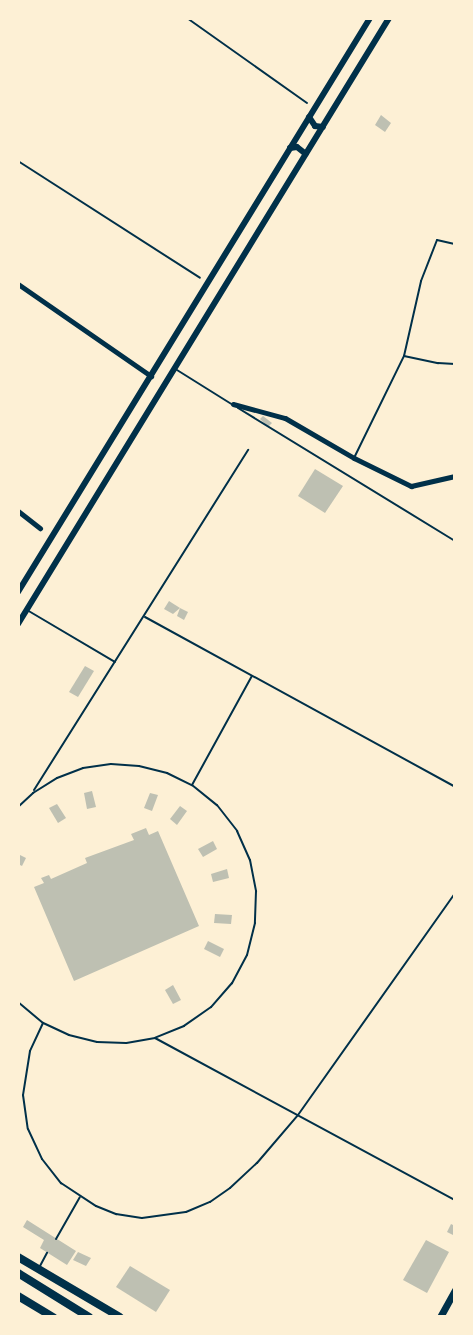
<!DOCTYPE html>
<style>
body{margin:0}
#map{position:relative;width:473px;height:1335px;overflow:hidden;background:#fdf0d5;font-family:"IBM Plex Sans",sans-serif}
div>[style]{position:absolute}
.building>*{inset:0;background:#bec0b2}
.path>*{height:2px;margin:-1px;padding:0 1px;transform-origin:1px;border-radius:1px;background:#003049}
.service>*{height:2px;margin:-1px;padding:0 1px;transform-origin:1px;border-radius:1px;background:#003049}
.minor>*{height:5px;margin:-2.5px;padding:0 2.5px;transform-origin:2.5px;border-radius:2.5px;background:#003049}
.tertiary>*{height:6px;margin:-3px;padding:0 3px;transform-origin:3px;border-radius:3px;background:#003049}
.secondary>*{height:7px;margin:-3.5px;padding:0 3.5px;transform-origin:3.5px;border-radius:3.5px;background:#003049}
.trunk>*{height:8px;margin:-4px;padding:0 4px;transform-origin:4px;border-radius:4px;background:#003049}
span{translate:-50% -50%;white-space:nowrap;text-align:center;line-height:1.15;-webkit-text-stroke:4.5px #fdf0d5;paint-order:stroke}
.frame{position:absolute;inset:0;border:20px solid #fdf0d5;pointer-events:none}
</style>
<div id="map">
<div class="building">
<i style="clip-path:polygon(381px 115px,391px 123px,385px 132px,375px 125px)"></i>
<i style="clip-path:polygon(263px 416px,272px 423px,268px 427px,260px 419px)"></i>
<i style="clip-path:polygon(315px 469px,343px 486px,325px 513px,298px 496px)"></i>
<i style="clip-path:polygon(169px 601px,180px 608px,173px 614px,164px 609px)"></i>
<i style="clip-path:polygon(180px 608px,188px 612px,184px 620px,177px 616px)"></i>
<i style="clip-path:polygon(85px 666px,94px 671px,78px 697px,69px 692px)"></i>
<i style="clip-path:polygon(92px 791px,96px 807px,87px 809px,84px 793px)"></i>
<i style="clip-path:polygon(150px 793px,158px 795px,152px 811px,144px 808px)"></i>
<i style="clip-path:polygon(57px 804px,66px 818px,58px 823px,49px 808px)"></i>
<i style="clip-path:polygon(180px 806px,187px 811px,177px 825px,170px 819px)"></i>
<i style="clip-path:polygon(146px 828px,149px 835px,158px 831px,199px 926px,74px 981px,34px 887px,44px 883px,41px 878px,49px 875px,51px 879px,87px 863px,85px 858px,134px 840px,131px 834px)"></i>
<i style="clip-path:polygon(213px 841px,217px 849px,203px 857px,198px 849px)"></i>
<i style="clip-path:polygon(18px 854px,26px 858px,22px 866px,18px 864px)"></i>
<i style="clip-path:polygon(227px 869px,229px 878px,213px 882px,211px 874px)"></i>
<i style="clip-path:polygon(215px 914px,232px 915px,231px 924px,214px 923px)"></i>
<i style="clip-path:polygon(208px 941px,224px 949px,220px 957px,204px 949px)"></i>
<i style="clip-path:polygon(173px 985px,181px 1000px,173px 1004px,165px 990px)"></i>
<i style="clip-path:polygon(27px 1220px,76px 1251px,67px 1265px,40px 1248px,44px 1240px,23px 1227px)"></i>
<i style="clip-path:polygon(451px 1224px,455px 1226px,455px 1236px,447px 1232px)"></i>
<i style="clip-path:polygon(426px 1240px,449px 1252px,427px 1293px,403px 1280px)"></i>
<i style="clip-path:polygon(78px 1252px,91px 1258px,86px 1266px,73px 1260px)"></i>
<i style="clip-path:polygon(130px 1266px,170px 1290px,156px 1312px,116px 1287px)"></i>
</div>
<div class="path">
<i style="left:187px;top:18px;width:147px;rotate:35.3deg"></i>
<i style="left:18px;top:161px;width:216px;rotate:32.7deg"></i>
</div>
<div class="service">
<i style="left:404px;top:356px;width:35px;rotate:12deg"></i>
<i style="left:438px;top:363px;width:17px;rotate:3deg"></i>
<i style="left:177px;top:370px;width:66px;rotate:32deg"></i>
<i style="left:238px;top:408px;width:255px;rotate:31.5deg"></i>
<i style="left:354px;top:458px;width:114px;rotate:-63.9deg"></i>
<i style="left:404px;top:356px;width:77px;rotate:-77.2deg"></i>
<i style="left:421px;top:281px;width:44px;rotate:-68.7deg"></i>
<i style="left:437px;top:240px;width:18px;rotate:13deg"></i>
<i style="left:27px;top:610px;width:102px;rotate:30.6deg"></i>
<i style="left:145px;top:617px;width:354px;rotate:28.7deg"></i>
<i style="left:192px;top:785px;width:124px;rotate:-61.2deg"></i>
<i style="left:34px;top:790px;width:402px;rotate:-57.8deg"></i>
<i style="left:18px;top:807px;width:21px;rotate:-43deg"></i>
<i style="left:33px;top:793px;width:28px;rotate:-32deg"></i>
<i style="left:57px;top:778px;width:28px;rotate:-21deg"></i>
<i style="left:83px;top:768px;width:28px;rotate:-8deg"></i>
<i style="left:111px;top:764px;width:28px;rotate:4deg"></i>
<i style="left:139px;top:766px;width:29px;rotate:14deg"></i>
<i style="left:167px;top:773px;width:28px;rotate:26deg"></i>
<i style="left:192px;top:785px;width:32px;rotate:39deg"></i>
<i style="left:217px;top:805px;width:33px;rotate:52deg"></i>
<i style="left:237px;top:831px;width:32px;rotate:66deg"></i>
<i style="left:250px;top:860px;width:32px;rotate:79deg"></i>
<i style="left:256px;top:891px;width:32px;rotate:92deg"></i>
<i style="left:255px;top:923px;width:33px;rotate:104deg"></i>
<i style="left:247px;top:955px;width:32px;rotate:118deg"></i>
<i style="left:232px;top:983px;width:32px;rotate:131deg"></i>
<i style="left:211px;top:1007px;width:33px;rotate:145deg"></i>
<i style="left:184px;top:1026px;width:31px;rotate:158deg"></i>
<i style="left:155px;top:1038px;width:29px;rotate:170deg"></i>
<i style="left:126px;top:1043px;width:29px;rotate:-178deg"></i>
<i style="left:97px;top:1042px;width:29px;rotate:-166deg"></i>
<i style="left:69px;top:1035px;width:29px;rotate:-155deg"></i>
<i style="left:43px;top:1023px;width:33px;rotate:-140deg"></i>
<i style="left:43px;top:1023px;width:31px;rotate:115deg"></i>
<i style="left:30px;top:1051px;width:45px;rotate:99deg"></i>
<i style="left:23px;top:1095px;width:34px;rotate:82deg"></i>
<i style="left:28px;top:1129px;width:33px;rotate:65deg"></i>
<i style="left:42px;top:1159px;width:31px;rotate:52deg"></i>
<i style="left:61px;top:1183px;width:42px;rotate:33.3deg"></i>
<i style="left:96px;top:1206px;width:22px;rotate:22deg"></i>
<i style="left:116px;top:1214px;width:26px;rotate:9deg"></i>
<i style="left:142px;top:1218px;width:44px;rotate:-7.8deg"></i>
<i style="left:186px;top:1212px;width:26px;rotate:-23deg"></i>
<i style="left:210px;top:1202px;width:24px;rotate:-35deg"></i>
<i style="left:230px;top:1188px;width:37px;rotate:-43deg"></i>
<i style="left:257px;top:1163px;width:63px;rotate:-49.5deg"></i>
<i style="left:298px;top:1115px;width:272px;rotate:-54.7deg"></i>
<i style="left:155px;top:1038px;width:341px;rotate:28.4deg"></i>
<i style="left:56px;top:1239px;width:48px;rotate:-60.3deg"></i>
<i style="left:40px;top:1266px;width:15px;rotate:-62deg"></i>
</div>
<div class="minor">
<i style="left:18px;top:284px;width:162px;rotate:34.7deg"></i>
<i style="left:233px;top:404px;width:54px;rotate:15.1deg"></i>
<i style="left:285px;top:418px;width:80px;rotate:30.1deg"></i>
<i style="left:354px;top:458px;width:64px;rotate:26.2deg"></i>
<i style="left:411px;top:486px;width:45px;rotate:-12.8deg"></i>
<i style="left:18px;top:511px;width:28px;rotate:38deg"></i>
</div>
<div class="tertiary">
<i style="left:309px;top:117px;width:11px;rotate:56deg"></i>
<i style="left:315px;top:126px;width:8px;rotate:7deg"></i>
<i style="left:290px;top:148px;width:7px;rotate:-8deg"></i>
<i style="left:297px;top:147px;width:11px;rotate:38deg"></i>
<i style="left:18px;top:592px;width:673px;rotate:-58.48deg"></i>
<i style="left:18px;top:624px;width:711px;rotate:-58.52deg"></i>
</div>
<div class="secondary">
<i style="left:440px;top:1317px;width:31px;rotate:-61deg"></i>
</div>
<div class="trunk">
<i style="left:18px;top:1257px;width:118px;rotate:30.5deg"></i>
<i style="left:18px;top:1273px;width:84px;rotate:31.8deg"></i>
<i style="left:18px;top:1296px;width:41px;rotate:31deg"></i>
</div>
<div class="frame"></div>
</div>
